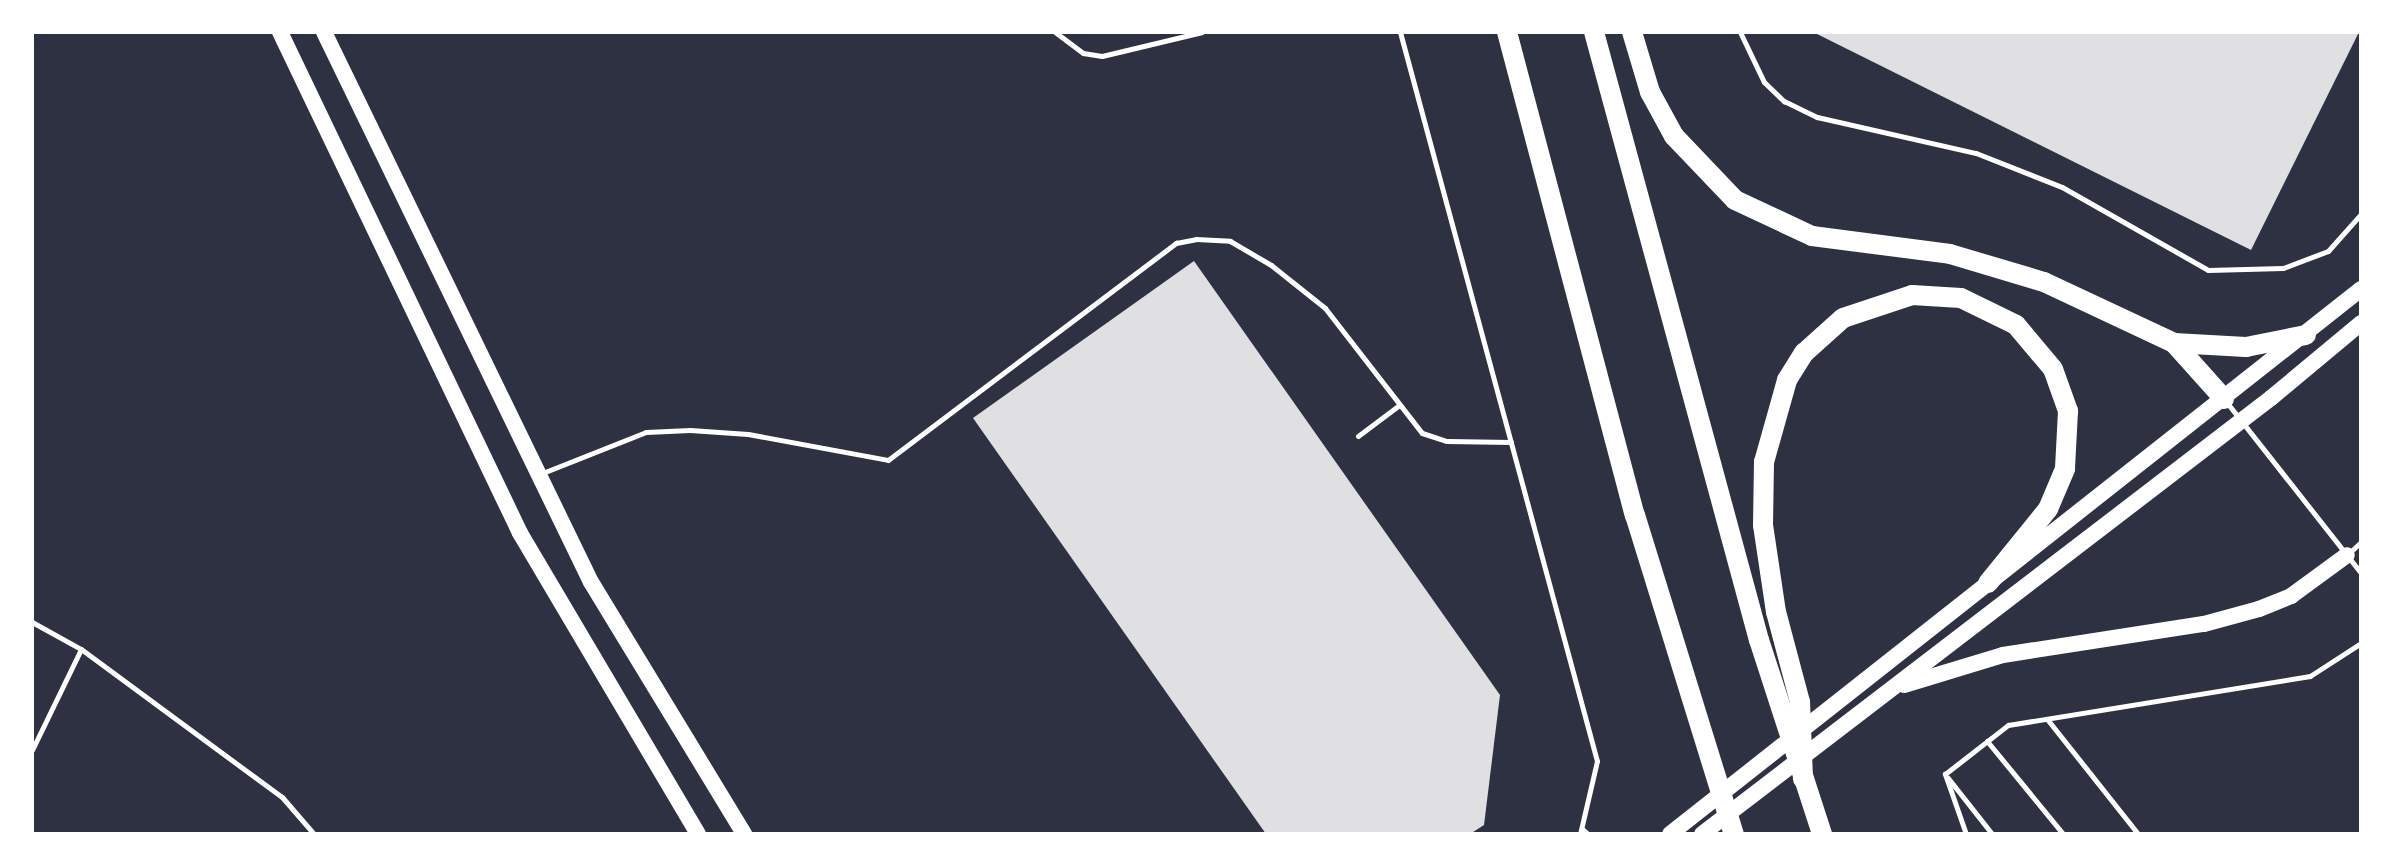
<!DOCTYPE html>
<style>
body{margin:0}
#map{position:relative;width:2393px;height:866px;overflow:hidden;background:#2d3142;font-family:"Archivo Narrow",sans-serif}
div>[style]{position:absolute}
.building>*{inset:0;background:#e0e0e3}
.service>*{height:5px;margin:-2.5px;padding:0 2.5px;transform-origin:2.5px;border-radius:2.5px;background:#fff}
.secondary>*{height:16px;margin:-8px;padding:0 8px;transform-origin:8px;border-radius:8px;background:#fff}
.motorway>*{height:20px;margin:-10px;padding:0 10px;transform-origin:10px;border-radius:10px;background:#fff}
span{translate:-50% -50%;white-space:nowrap;text-align:center;line-height:1.15;-webkit-text-stroke:6px #fff;paint-order:stroke}
.frame{position:absolute;inset:0;border:34px solid #fff;pointer-events:none}
</style>
<div id="map">
<div class="building">
<i style="clip-path:polygon(1813px 32px,2359px 32px,2251px 250px)"></i>
<i style="clip-path:polygon(1194px 261px,1500px 695px,1484px 825px,1470px 834px,1266px 834px,973px 418px)"></i>
</div>
<div class="service">
<i style="left:1055px;top:32px;width:35px;rotate:37deg"></i>
<i style="left:1083px;top:53px;width:19px;rotate:9deg"></i>
<i style="left:1102px;top:56px;width:103px;rotate:-13.5deg"></i>
<i style="left:1400px;top:32px;width:755px;rotate:74.88deg"></i>
<i style="left:1597px;top:761px;width:75px;rotate:103.1deg"></i>
<i style="left:1740px;top:32px;width:55px;rotate:64.4deg"></i>
<i style="left:1764px;top:82px;width:28px;rotate:44deg"></i>
<i style="left:1784px;top:101px;width:37px;rotate:26deg"></i>
<i style="left:1817px;top:117px;width:163px;rotate:12.8deg"></i>
<i style="left:1976px;top:153px;width:92px;rotate:21.6deg"></i>
<i style="left:2062px;top:187px;width:168px;rotate:29.6deg"></i>
<i style="left:2208px;top:270px;width:75px;rotate:-1.5deg"></i>
<i style="left:2283px;top:268px;width:48px;rotate:-20.7deg"></i>
<i style="left:2328px;top:251px;width:50px;rotate:-48.3deg"></i>
<i style="left:2228px;top:404px;width:215px;rotate:51.8deg"></i>
<i style="left:1358px;top:436px;width:50px;rotate:-36.9deg"></i>
<i style="left:540px;top:474px;width:114px;rotate:-21.6deg"></i>
<i style="left:646px;top:432px;width:44px;rotate:-2.6deg"></i>
<i style="left:690px;top:430px;width:58px;rotate:3.9deg"></i>
<i style="left:748px;top:434px;width:142px;rotate:10.5deg"></i>
<i style="left:888px;top:460px;width:361px;rotate:-37deg"></i>
<i style="left:1176px;top:243px;width:20px;rotate:-11deg"></i>
<i style="left:1196px;top:239px;width:34px;rotate:3deg"></i>
<i style="left:1230px;top:241px;width:48px;rotate:30.3deg"></i>
<i style="left:1271px;top:265px;width:69px;rotate:38.5deg"></i>
<i style="left:1325px;top:308px;width:158px;rotate:52.2deg"></i>
<i style="left:1422px;top:433px;width:26px;rotate:18deg"></i>
<i style="left:1447px;top:441px;width:64px;rotate:0.9deg"></i>
<i style="left:2348px;top:554px;width:18px;rotate:-43deg"></i>
<i style="left:32px;top:622px;width:56px;rotate:28.9deg"></i>
<i style="left:81px;top:649px;width:250px;rotate:36.4deg"></i>
<i style="left:282px;top:797px;width:49px;rotate:49.1deg"></i>
<i style="left:2047px;top:719px;width:147px;rotate:51.6deg"></i>
<i style="left:1987px;top:741px;width:120px;rotate:50.7deg"></i>
<i style="left:32px;top:750px;width:112px;rotate:-64.1deg"></i>
<i style="left:1948px;top:778px;width:71px;rotate:51.8deg"></i>
<i style="left:1582px;top:829px;width:8px;rotate:40deg"></i>
<i style="left:1966px;top:834px;width:64px;rotate:-109.3deg"></i>
<i style="left:1945px;top:774px;width:80px;rotate:-37.9deg"></i>
<i style="left:2008px;top:725px;width:306px;rotate:-9.2deg"></i>
<i style="left:2310px;top:676px;width:61px;rotate:-32.9deg"></i>
</div>
<div class="secondary">
<i style="left:280px;top:32px;width:556px;rotate:64.4deg"></i>
<i style="left:520px;top:533px;width:350px;rotate:59.4deg"></i>
<i style="left:324px;top:32px;width:611px;rotate:64.11deg"></i>
<i style="left:591px;top:582px;width:295px;rotate:58.7deg"></i>
<i style="left:1904px;top:685px;width:103px;rotate:-16.9deg"></i>
<i style="left:2003px;top:655px;width:203px;rotate:-8.8deg"></i>
<i style="left:2204px;top:624px;width:57px;rotate:-15.3deg"></i>
<i style="left:2259px;top:609px;width:35px;rotate:-22deg"></i>
<i style="left:2291px;top:596px;width:69px;rotate:-36.2deg"></i>
<i style="left:1670px;top:834px;width:880px;rotate:-38.26deg"></i>
<i style="left:1702px;top:834px;width:717px;rotate:-37.46deg"></i>
<i style="left:2271px;top:398px;width:117px;rotate:-39.8deg"></i>
</div>
<div class="motorway">
<i style="left:1507px;top:32px;width:500px;rotate:75.2deg"></i>
<i style="left:1635px;top:515px;width:334px;rotate:72.8deg"></i>
<i style="left:1594px;top:32px;width:630px;rotate:74.82deg"></i>
<i style="left:1759px;top:640px;width:204px;rotate:72deg"></i>
<i style="left:1632px;top:32px;width:63px;rotate:73.3deg"></i>
<i style="left:1650px;top:92px;width:50px;rotate:61.4deg"></i>
<i style="left:1674px;top:136px;width:88px;rotate:46.4deg"></i>
<i style="left:1735px;top:200px;width:85px;rotate:25.1deg"></i>
<i style="left:1812px;top:236px;width:139px;rotate:7.4deg"></i>
<i style="left:1950px;top:254px;width:98px;rotate:16.6deg"></i>
<i style="left:2044px;top:282px;width:144px;rotate:25.1deg"></i>
<i style="left:2174px;top:343px;width:75px;rotate:48.2deg"></i>
<i style="left:2174px;top:343px;width:72px;rotate:3.2deg"></i>
<i style="left:2246px;top:347px;width:61px;rotate:-11.3deg"></i>
<i style="left:1803px;top:779px;width:77px;rotate:-92.2deg"></i>
<i style="left:1800px;top:702px;width:93px;rotate:-104.9deg"></i>
<i style="left:1776px;top:612px;width:88px;rotate:-98.5deg"></i>
<i style="left:1763px;top:525px;width:63px;rotate:-89.1deg"></i>
<i style="left:1764px;top:462px;width:85px;rotate:-74.3deg"></i>
<i style="left:1787px;top:380px;width:32px;rotate:-58deg"></i>
<i style="left:1804px;top:353px;width:52px;rotate:-41.9deg"></i>
<i style="left:1843px;top:318px;width:73px;rotate:-18.4deg"></i>
<i style="left:1912px;top:295px;width:49px;rotate:3.5deg"></i>
<i style="left:1961px;top:298px;width:61px;rotate:26.1deg"></i>
<i style="left:2016px;top:325px;width:57px;rotate:49.9deg"></i>
<i style="left:2053px;top:369px;width:45px;rotate:70.3deg"></i>
<i style="left:2068px;top:411px;width:58px;rotate:93deg"></i>
<i style="left:2065px;top:469px;width:43px;rotate:113deg"></i>
<i style="left:2048px;top:509px;width:95px;rotate:129deg"></i>
</div>
<div class="frame"></div>
</div>
